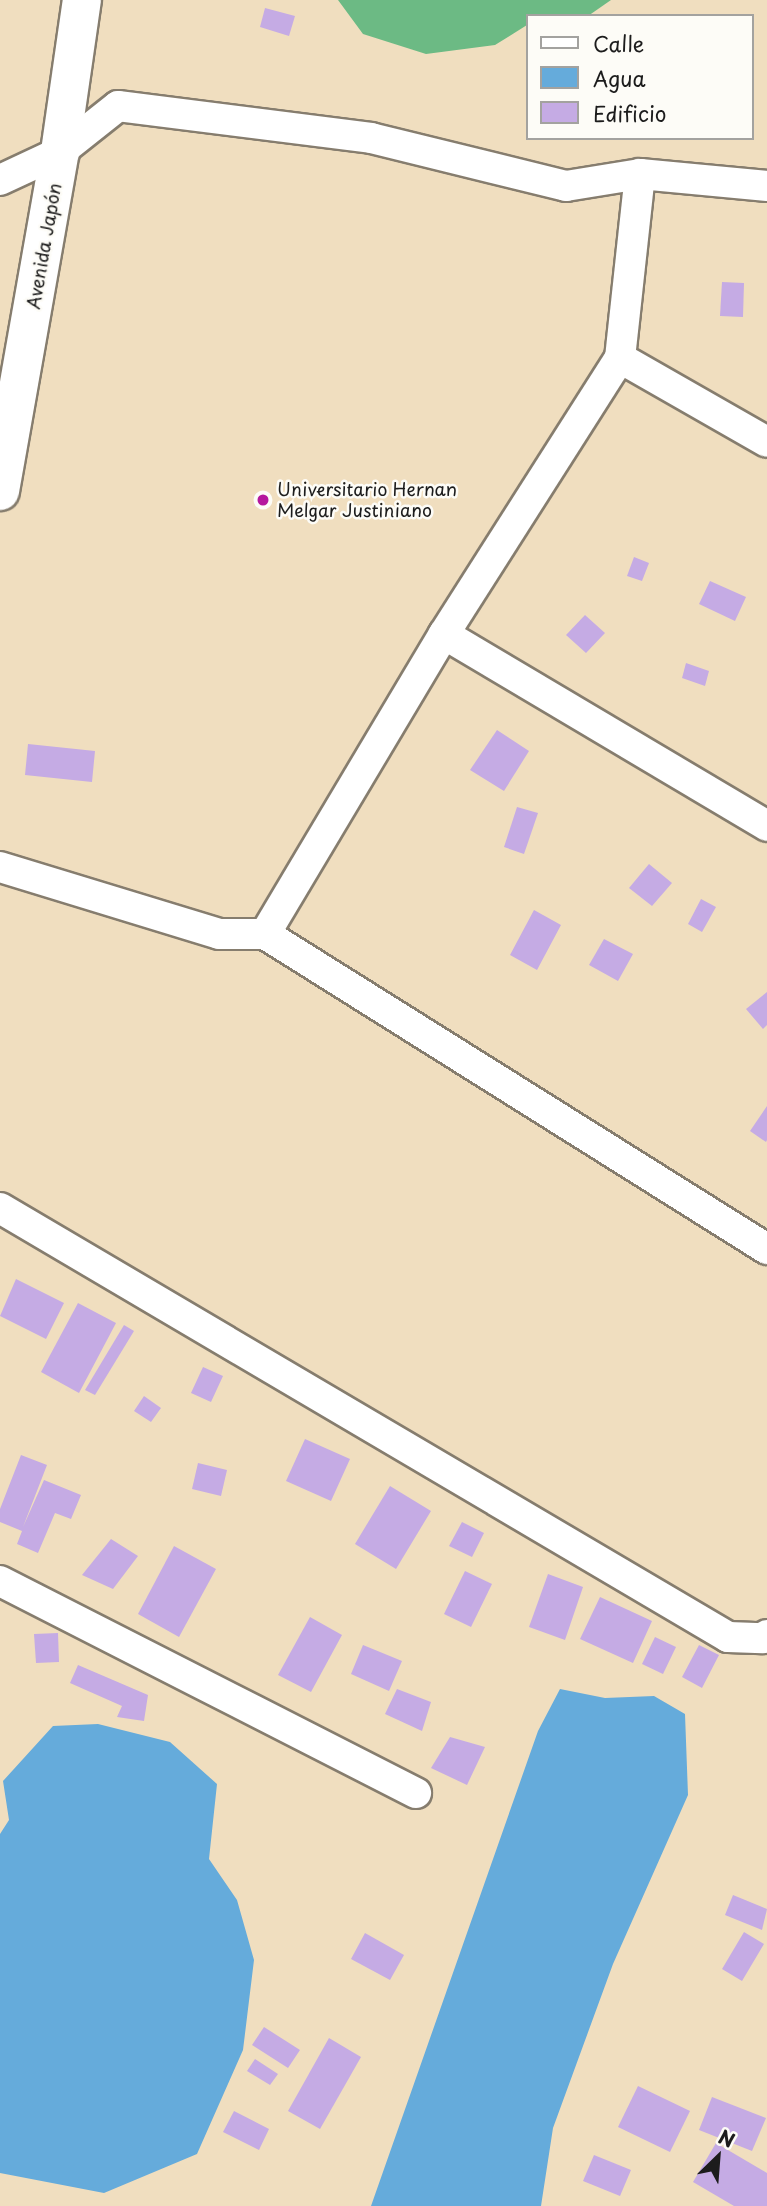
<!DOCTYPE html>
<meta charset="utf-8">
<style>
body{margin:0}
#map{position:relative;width:767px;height:2206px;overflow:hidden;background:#f0debf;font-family:"Playpen Sans",sans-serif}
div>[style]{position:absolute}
.forest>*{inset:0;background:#6cba84}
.water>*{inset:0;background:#65abdb}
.building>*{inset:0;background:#c5abe4}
.roads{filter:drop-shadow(2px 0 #867d6e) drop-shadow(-2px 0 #867d6e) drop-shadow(0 2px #867d6e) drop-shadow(0 -2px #867d6e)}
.street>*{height:30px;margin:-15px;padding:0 15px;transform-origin:15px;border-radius:15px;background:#fff}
.secondary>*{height:38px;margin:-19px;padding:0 19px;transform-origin:19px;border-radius:19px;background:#fff}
.dots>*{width:19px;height:19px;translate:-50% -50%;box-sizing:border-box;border:4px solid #fdfcf7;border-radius:50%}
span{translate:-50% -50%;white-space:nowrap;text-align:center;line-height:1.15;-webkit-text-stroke:5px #fdfcf7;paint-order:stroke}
.street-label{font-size:18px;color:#1c1c1c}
.poi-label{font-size:18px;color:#1c1c1c}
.left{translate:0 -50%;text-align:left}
.legend{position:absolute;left:526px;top:14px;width:228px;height:126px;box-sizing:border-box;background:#fdfcf7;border:2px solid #a3a29f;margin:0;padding:9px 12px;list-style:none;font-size:21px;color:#1c1c1c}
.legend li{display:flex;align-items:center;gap:14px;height:35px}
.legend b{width:35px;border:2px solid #a3a29f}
.north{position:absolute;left:683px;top:2122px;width:70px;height:70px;-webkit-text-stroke:5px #fdfcf7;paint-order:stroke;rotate:25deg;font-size:19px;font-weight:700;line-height:28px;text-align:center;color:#1c1c1c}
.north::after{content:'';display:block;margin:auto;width:24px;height:32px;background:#1c1c1c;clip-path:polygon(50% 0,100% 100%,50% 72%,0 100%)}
</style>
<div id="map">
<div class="forest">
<i style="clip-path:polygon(338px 0,611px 0,588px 16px,527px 16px,527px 25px,495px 45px,426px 54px,363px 34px)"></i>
</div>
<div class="water">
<i style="clip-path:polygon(560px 1689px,605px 1698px,654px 1696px,685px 1714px,688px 1795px,613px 1964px,553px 2128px,541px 2206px,371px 2206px,538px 1731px)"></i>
<i style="clip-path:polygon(98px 1724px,170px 1742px,217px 1784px,209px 1859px,237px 1900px,254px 1960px,243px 2050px,197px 2154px,104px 2193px,0 2173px,0 1834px,9px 1820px,3px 1781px,53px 1726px)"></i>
</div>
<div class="building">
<i style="clip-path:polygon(265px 8px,295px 16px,289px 36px,260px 27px)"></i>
<i style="clip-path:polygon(722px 282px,744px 283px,743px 317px,720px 316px)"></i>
<i style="clip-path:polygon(634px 557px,649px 563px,642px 581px,627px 576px)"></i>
<i style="clip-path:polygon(710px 581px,746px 597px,735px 621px,699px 604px)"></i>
<i style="clip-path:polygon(585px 615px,605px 633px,586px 653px,566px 635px)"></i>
<i style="clip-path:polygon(686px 663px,709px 671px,705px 686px,682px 678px)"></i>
<i style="clip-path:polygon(497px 730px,529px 751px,504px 791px,470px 770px)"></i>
<i style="clip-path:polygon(28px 744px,95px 751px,92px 782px,25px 775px)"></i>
<i style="clip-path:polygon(517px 807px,538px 813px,524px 854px,504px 847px)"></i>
<i style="clip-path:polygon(649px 864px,672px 883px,652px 906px,629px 888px)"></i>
<i style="clip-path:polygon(701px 899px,716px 907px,702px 932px,688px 924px)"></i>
<i style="clip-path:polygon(534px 910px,561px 925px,537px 970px,510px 955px)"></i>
<i style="clip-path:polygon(604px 939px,633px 954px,618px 981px,589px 965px)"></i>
<i style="clip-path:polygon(767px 992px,767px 1025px,763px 1029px,746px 1009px)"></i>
<i style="clip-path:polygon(767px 1106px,767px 1140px,766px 1142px,750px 1131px)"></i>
<i style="clip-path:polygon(16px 1279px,64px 1303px,46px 1339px,0 1316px)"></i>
<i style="clip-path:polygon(78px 1303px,116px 1323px,79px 1393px,41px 1372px)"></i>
<i style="clip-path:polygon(124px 1325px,134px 1331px,95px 1395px,85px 1390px)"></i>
<i style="clip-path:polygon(203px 1367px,223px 1376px,211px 1402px,191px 1393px)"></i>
<i style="clip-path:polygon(144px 1396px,161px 1408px,151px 1422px,134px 1411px)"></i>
<i style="clip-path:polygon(305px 1439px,350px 1459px,331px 1501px,286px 1481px)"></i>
<i style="clip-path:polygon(21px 1455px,47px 1465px,23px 1527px,44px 1480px,81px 1495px,71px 1519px,55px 1513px,38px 1553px,17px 1544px,22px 1531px,0 1522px,0 1509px)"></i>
<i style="clip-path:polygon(198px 1463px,227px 1470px,221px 1496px,192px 1489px)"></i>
<i style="clip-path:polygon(390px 1486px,431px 1511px,396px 1569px,355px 1544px)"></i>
<i style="clip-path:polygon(462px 1522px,484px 1533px,472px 1557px,449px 1546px)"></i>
<i style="clip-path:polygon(111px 1539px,138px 1556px,113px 1589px,82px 1575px)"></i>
<i style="clip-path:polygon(174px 1546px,216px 1569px,179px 1637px,138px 1614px)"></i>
<i style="clip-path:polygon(465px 1571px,492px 1584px,471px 1627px,444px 1614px)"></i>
<i style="clip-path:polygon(548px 1574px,583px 1587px,565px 1640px,529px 1627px)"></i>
<i style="clip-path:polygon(600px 1597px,652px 1621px,633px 1663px,580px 1639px)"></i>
<i style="clip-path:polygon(310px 1617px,342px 1635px,311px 1692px,278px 1675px)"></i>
<i style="clip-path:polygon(58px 1633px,59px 1662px,36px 1663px,34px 1634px)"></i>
<i style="clip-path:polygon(655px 1637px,676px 1647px,663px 1674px,642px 1664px)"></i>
<i style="clip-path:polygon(363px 1645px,402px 1661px,389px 1691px,351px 1674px)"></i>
<i style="clip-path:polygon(699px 1645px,719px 1655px,702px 1688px,682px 1677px)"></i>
<i style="clip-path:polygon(78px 1665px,148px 1695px,144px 1721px,117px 1717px,122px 1706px,70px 1683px)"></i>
<i style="clip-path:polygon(397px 1689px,431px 1702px,422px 1731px,385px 1714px)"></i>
<i style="clip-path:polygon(450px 1737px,485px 1747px,467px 1785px,431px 1768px)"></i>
<i style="clip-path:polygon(733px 1895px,767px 1909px,762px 1930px,725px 1915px)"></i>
<i style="clip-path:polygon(744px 1932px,764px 1944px,742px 1981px,722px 1969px)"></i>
<i style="clip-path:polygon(365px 1933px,404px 1955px,390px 1980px,351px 1959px)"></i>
<i style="clip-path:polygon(264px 2027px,300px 2050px,288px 2068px,252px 2045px)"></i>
<i style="clip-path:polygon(329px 2038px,361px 2057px,320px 2129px,288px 2111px)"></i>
<i style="clip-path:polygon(255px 2059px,278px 2074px,270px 2085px,247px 2071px)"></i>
<i style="clip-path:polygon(638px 2086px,690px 2111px,670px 2152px,618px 2127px)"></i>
<i style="clip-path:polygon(712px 2097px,766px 2118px,752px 2151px,699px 2130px)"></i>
<i style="clip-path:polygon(234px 2111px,269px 2129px,259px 2150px,223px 2132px)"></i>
<i style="clip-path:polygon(716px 2143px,767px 2173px,767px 2206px,734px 2206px,693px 2182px)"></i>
<i style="clip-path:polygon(594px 2155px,631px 2170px,620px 2196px,583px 2181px)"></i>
</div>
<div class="roads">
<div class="street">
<i style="left:640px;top:174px;width:185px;rotate:96.2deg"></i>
<i style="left:620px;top:358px;width:169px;rotate:29.7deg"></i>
<i style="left:0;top:180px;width:66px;rotate:-25deg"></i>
<i style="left:60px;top:152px;width:74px;rotate:-38.4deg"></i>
<i style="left:118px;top:106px;width:255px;rotate:7.2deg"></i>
<i style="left:371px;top:138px;width:201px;rotate:13.8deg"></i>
<i style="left:566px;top:186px;width:75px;rotate:-9.2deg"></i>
<i style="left:640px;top:174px;width:128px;rotate:5.4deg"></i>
<i style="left:444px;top:634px;width:376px;rotate:30.7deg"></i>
<i style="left:0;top:867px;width:229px;rotate:17deg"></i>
<i style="left:219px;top:934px;width:46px"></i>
<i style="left:265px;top:934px;width:593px;rotate:32.11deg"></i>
<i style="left:265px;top:934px;width:349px;rotate:-59.2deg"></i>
<i style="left:444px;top:634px;width:327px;rotate:-57.5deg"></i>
<i style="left:0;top:1208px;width:845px;rotate:30.51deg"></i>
<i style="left:728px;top:1637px;width:35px;rotate:2deg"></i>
<i style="left:763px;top:1638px;width:5px;rotate:-37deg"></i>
<i style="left:0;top:1581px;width:467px;rotate:27deg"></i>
</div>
<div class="secondary">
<i style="left:0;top:491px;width:344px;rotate:-80deg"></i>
<i style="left:60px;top:152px;width:154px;rotate:-81.8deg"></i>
</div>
</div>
<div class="dots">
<i style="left:263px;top:500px;background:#b5179e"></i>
</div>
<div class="street-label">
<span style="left:44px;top:246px;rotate:-80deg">Avenida Japón</span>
</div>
<div class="poi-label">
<span class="left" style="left:277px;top:500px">Universitario Hernan<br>Melgar Justiniano</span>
</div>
<ul class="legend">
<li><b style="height:9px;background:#fff"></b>Calle</li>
<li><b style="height:19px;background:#65abdb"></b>Agua</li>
<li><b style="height:19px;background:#c5abe4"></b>Edificio</li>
</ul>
<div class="north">N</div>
</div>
